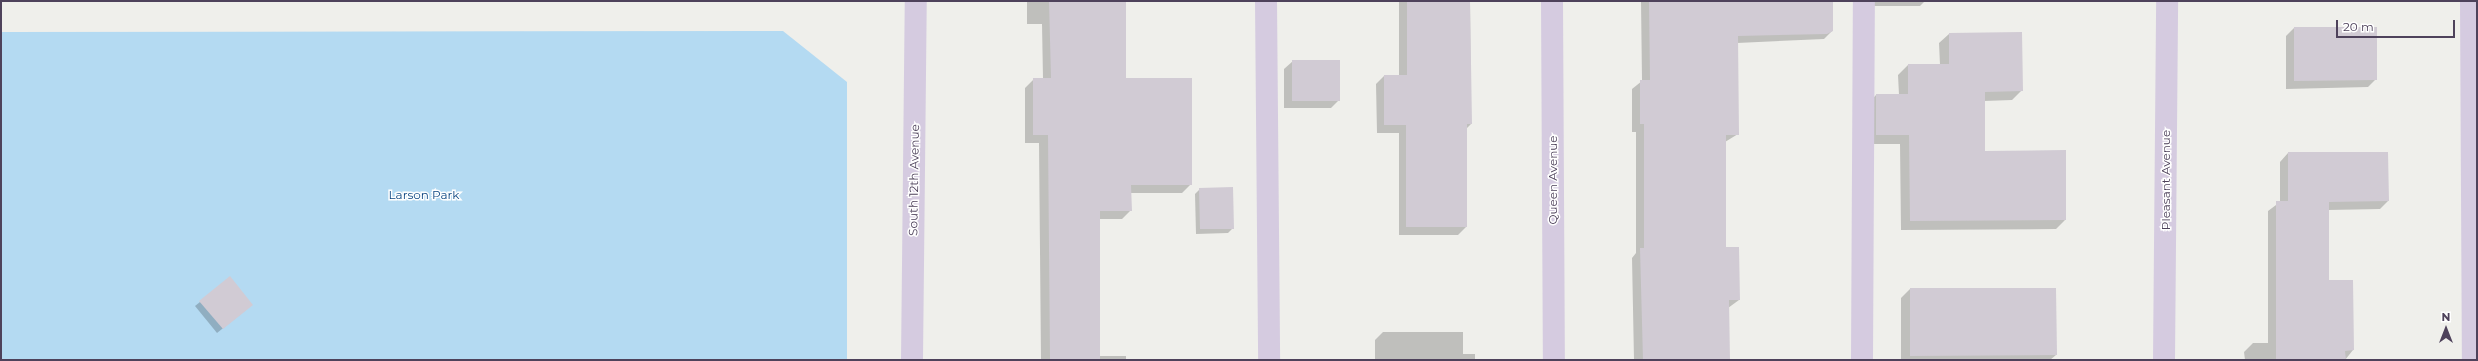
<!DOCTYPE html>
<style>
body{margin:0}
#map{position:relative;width:2478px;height:361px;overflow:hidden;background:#efefeb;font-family:Montserrat,sans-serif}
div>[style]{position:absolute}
.green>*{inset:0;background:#b4daf2}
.shadow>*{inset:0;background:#0003}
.building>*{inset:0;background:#d1cbd4}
.minor>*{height:22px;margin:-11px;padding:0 11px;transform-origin:11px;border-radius:11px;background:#d5cbe0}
span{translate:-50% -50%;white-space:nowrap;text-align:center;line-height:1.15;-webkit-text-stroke:3px #fff;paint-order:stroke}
.street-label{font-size:12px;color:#4e425b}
.park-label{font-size:12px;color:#0d4782}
.frame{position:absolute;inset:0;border:2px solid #4e425b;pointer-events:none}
.north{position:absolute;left:2426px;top:309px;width:40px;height:40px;-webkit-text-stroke:3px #fff;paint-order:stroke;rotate:0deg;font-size:11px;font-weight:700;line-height:16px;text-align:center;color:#4e425b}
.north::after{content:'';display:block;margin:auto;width:14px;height:18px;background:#4e425b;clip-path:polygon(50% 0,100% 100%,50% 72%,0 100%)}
.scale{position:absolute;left:2336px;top:20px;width:119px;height:18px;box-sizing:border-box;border:2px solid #4e425b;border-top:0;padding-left:5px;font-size:12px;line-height:14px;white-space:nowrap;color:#4e425b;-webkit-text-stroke:3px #fff;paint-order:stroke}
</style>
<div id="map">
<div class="green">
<i style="clip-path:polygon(783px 31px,847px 82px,847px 360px,1px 360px,1px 32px)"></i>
</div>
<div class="shadow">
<i style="clip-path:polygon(1027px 1px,1125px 1px,1125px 79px,1191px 184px,1182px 193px,1130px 193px,1131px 210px,1122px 219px,1099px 219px,1099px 356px,1126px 356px,1126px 360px,1041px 360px,1039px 143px,1025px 143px,1025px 88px,1034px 79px,1043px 79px,1042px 24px,1027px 24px)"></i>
<i style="clip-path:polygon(1399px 1px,1470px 1px,1471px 124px,1466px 129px,1466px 227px,1458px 235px,1399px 235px,1399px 133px,1377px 133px,1376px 84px,1384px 76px,1399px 76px)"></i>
<i style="clip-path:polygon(1641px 1px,1832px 1px,1832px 31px,1824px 39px,1737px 43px,1738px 134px,1725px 142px,1725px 248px,1739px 300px,1728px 308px,1729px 360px,1634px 360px,1632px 258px,1636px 253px,1636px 132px,1632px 132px,1632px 89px,1642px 81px)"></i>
<i style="clip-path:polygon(1871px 1px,1925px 1px,1920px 6px,1871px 6px)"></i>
<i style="clip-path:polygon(2357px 1px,2428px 1px,2357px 2px)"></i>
<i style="clip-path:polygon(2294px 28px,2376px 79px,2368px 87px,2286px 89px,2286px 36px)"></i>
<i style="clip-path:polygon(1949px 34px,2022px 90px,2012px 100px,1984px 101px,1984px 152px,2065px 220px,2056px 229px,1901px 230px,1900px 144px,1867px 144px,1867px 105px,1876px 95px,1899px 95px,1898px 75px,1908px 65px,1940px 65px,1939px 43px)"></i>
<i style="clip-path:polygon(1293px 61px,1339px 100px,1331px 108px,1284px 108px,1284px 69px)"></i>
<i style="clip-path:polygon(2288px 153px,2387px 153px,2388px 201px,2380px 209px,2328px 210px,2328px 281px,2353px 350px,2345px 360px,2245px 360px,2244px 352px,2253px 343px,2268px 343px,2268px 211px,2280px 202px,2280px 162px)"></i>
<i style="clip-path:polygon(1200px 189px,1233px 228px,1228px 233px,1196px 234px,1195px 194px)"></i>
<i style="clip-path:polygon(1910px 289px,2056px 355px,2050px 360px,1901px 360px,1901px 298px)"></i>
<i style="clip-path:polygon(200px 302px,247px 309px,217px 333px,195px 306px)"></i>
<i style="clip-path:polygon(1383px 332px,1463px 332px,1463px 354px,1475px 354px,1475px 360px,1375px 360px,1375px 340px)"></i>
</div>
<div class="building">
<i style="clip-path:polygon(1049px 1px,1126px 1px,1126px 78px,1192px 78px,1192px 185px,1131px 185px,1132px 211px,1100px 211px,1100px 360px,1050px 360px,1048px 135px,1033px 135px,1033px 78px,1051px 78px)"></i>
<i style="clip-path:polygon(1407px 1px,1470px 1px,1472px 124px,1467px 124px,1467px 227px,1406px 227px,1406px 125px,1384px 125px,1384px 75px,1407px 75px)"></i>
<i style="clip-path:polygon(1649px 1px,1833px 1px,1833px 31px,1827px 34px,1738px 36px,1739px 135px,1726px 135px,1726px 247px,1739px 247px,1740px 300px,1729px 300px,1730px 360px,1643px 360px,1640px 248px,1644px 248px,1644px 124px,1640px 124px,1640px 80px,1650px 80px)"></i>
<i style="clip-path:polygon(2294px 27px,2377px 27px,2377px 80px,2294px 81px)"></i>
<i style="clip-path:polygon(2022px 32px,2023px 91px,1985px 92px,1985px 151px,2066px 150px,2066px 220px,1910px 221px,1909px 135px,1876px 135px,1876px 94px,1908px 94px,1908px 64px,1949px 64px,1949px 33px)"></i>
<i style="clip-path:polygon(1292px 60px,1340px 60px,1340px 101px,1292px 101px)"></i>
<i style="clip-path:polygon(2288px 152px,2388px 152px,2389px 201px,2329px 202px,2329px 280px,2353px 280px,2354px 350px,2345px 351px,2346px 360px,2276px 360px,2276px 201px,2288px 201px)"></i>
<i style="clip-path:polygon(1233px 187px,1234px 229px,1200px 229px,1199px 188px)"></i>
<i style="clip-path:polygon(230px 276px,253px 305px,223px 329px,199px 301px)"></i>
<i style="clip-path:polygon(1910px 288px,2056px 288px,2057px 355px,1910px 356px)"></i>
</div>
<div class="minor">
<i style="left:1266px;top:1px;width:359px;rotate:89.5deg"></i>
<i style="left:1552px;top:1px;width:359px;rotate:89.7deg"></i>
<i style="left:2471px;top:1px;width:359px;rotate:89.7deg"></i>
<i style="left:912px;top:360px;width:359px;rotate:-89.4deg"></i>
<i style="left:1862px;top:360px;width:359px;rotate:-89.7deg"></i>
<i style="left:2164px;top:360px;width:359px;rotate:-89.5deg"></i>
</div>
<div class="street-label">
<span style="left:914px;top:180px;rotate:-89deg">South 12th Avenue</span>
<span style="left:1553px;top:180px;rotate:-90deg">Queen Avenue</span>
<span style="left:2166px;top:180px;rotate:-90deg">Pleasant Avenue</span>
</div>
<div class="park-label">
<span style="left:424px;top:195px">Larson Park</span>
</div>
<div class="frame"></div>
<div class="north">N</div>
<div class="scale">20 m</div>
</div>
